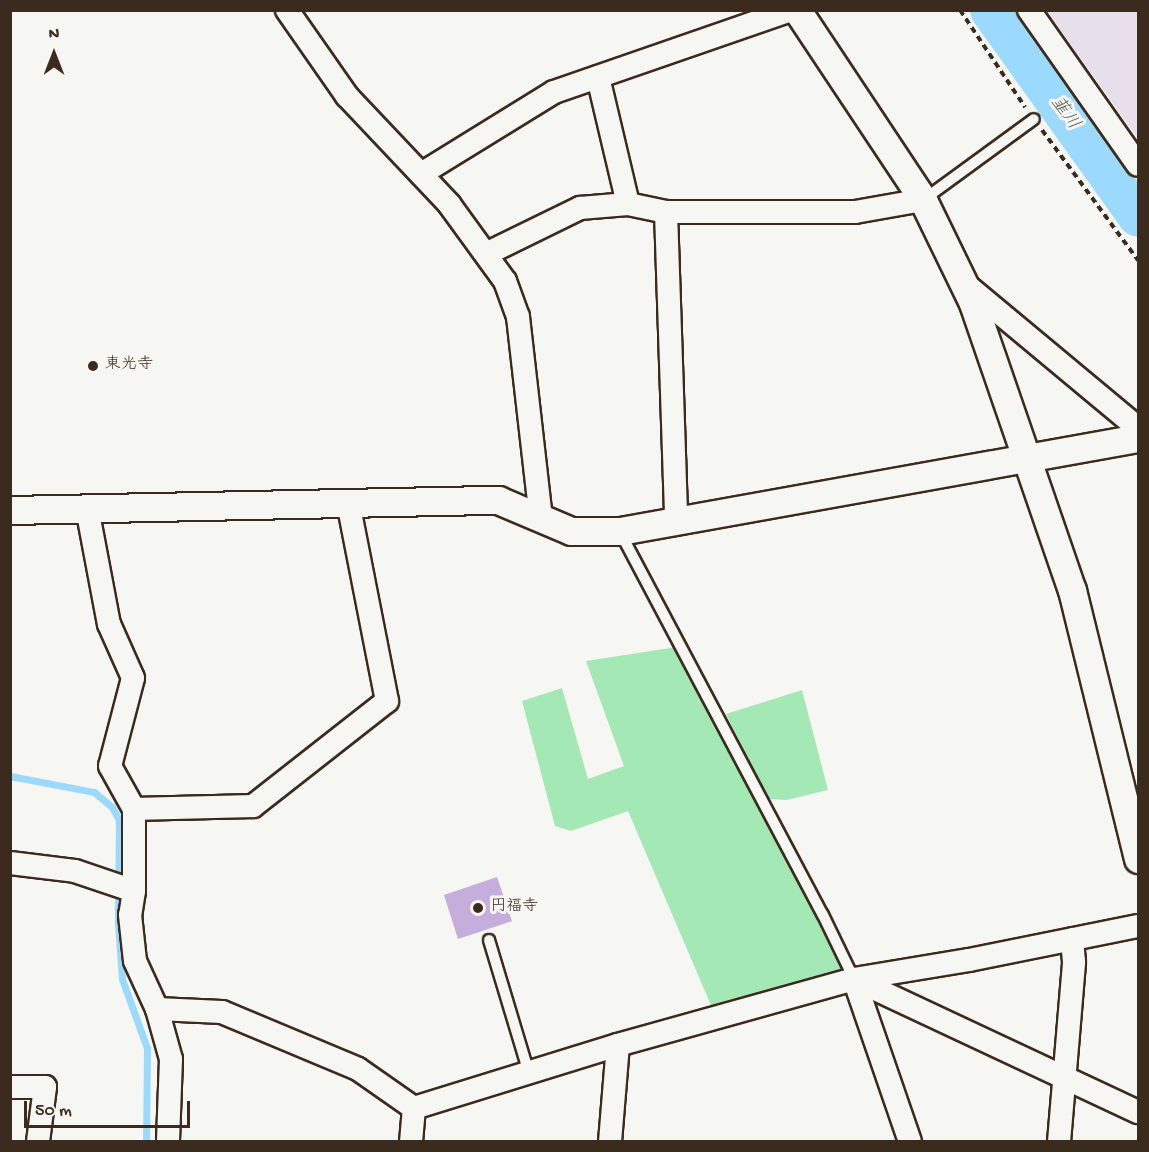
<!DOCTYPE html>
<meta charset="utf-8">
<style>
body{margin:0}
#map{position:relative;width:1149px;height:1152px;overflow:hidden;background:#f6f6f2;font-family:"Gochi Hand","Klee One",sans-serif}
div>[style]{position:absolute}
.built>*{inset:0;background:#e7e0eb}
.green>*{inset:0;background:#a4e9b5}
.stream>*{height:7px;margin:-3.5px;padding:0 3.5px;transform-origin:3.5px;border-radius:3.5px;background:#9bdafc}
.river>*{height:40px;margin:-20px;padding:0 20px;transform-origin:20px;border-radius:20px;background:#9bdafc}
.building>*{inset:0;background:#c5addc}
.path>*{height:4px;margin-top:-2px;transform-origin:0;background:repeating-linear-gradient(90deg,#3b2a1e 0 6px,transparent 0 10.5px)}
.roads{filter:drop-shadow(2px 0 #3b2a1e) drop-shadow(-2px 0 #3b2a1e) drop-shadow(0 2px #3b2a1e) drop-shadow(0 -2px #3b2a1e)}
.service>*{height:10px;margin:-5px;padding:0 5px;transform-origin:5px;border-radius:5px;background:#f6f6f2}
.minor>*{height:22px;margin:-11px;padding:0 11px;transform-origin:11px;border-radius:11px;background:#f6f6f2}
.tertiary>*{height:27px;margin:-13.5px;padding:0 13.5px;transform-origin:13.5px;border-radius:13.5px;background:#f6f6f2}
.dots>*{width:16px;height:16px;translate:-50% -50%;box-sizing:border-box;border:3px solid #f6f6f2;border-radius:50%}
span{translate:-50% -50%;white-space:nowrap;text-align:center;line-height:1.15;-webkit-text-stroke:6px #f6f6f2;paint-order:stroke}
.poi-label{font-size:16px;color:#3b2a1e}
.left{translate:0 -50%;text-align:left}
.water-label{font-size:18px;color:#535656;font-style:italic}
.frame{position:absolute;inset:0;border:12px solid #3b2a1e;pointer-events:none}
.north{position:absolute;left:24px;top:24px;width:60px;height:60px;-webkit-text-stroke:4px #f6f6f2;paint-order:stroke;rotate:0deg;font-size:16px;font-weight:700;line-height:24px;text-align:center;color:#3b2a1e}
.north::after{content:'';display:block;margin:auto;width:21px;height:27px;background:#3b2a1e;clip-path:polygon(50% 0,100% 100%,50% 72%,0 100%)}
.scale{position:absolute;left:24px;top:1101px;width:166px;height:27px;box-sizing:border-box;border:3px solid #3b2a1e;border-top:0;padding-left:8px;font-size:18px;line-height:21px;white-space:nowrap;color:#3b2a1e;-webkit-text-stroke:4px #f6f6f2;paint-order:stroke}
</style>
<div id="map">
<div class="built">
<i style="clip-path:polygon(1047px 11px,1138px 11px,1138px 139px)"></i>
</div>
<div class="green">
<i style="clip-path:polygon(677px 647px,845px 972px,713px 1010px,628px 811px,571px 831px,555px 826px,522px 701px,562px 688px,588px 779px,624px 766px,586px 661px)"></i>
<i style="clip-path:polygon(802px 690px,828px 790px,787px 800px,768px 799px,726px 714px)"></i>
</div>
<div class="stream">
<i style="left:10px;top:776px;width:86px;rotate:10.8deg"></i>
<i style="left:94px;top:792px;width:23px;rotate:40deg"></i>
<i style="left:112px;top:807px;width:15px;rotate:62deg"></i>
<i style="left:119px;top:820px;width:103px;rotate:90.6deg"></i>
<i style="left:118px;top:923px;width:56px;rotate:85.9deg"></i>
<i style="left:122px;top:979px;width:73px;rotate:70.1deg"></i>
<i style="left:147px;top:1048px;width:94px;rotate:90.6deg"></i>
</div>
<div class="river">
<i style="left:990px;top:10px;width:254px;rotate:54.4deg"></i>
</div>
<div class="building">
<i style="clip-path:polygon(497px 877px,512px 921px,458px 939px,444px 895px)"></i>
</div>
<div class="path">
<i style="left:960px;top:10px;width:117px;rotate:56.2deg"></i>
<i style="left:1042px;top:130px;width:162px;rotate:53.6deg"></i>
</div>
<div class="roads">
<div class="service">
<i style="left:923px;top:200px;width:137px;rotate:-36.1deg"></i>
<i style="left:620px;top:532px;width:433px;rotate:62.1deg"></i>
<i style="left:823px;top:915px;width:71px;rotate:64.2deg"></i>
<i style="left:489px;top:940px;width:139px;rotate:73.3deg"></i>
</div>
<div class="minor">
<i style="left:287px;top:10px;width:105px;rotate:55.1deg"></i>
<i style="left:347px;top:96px;width:149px;rotate:46.6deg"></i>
<i style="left:449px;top:204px;width:95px;rotate:54deg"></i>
<i style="left:505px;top:281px;width:38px;rotate:70deg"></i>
<i style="left:518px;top:317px;width:203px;rotate:83.5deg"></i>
<i style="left:1029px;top:10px;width:189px;rotate:54.9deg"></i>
<i style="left:598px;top:77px;width:130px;rotate:76.7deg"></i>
<i style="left:421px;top:174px;width:156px;rotate:-31.7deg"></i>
<i style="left:554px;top:92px;width:251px;rotate:-19.1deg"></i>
<i style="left:666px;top:212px;width:189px"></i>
<i style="left:855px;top:212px;width:69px;rotate:-10deg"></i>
<i style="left:486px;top:254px;width:105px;rotate:-26.1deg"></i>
<i style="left:580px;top:208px;width:48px;rotate:-4.8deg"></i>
<i style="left:628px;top:204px;width:39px;rotate:12deg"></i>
<i style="left:666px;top:212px;width:308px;rotate:88.1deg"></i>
<i style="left:965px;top:284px;width:225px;rotate:39.8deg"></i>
<i style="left:87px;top:508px;width:118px;rotate:79.3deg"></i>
<i style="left:109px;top:624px;width:59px;rotate:66deg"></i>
<i style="left:133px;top:678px;width:91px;rotate:104.6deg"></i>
<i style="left:110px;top:766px;width:49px;rotate:60.8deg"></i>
<i style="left:134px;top:809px;width:82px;rotate:90deg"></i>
<i style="left:134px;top:891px;width:24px;rotate:99deg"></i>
<i style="left:130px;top:915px;width:46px;rotate:83.8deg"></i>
<i style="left:135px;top:961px;width:53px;rotate:65.4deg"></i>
<i style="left:157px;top:1009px;width:52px;rotate:74.4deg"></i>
<i style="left:171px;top:1059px;width:83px;rotate:92.1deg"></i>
<i style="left:134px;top:809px;width:119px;rotate:-1.4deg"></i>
<i style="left:253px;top:806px;width:170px;rotate:-38.1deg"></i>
<i style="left:387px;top:701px;width:202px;rotate:-101.1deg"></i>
<i style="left:10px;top:863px;width:65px;rotate:7deg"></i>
<i style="left:75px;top:871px;width:62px;rotate:18.7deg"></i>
<i style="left:854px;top:979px;width:314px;rotate:25.1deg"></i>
<i style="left:854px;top:979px;width:172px;rotate:71deg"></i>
<i style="left:157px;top:1009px;width:65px;rotate:2.6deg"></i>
<i style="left:222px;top:1012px;width:147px;rotate:22.7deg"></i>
<i style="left:358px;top:1069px;width:68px;rotate:34.9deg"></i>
<i style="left:414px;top:1108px;width:214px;rotate:-17.2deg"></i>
<i style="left:618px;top:1045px;width:245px;rotate:-15.6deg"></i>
<i style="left:854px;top:979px;width:117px;rotate:-9.4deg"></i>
<i style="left:969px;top:960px;width:172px;rotate:-11.4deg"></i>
<i style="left:10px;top:1087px;width:35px"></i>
<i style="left:45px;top:1087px;width:55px;rotate:97.3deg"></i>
<i style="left:411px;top:1142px;width:34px;rotate:-85deg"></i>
<i style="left:610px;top:1142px;width:97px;rotate:-85.3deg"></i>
<i style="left:1059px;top:1142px;width:181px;rotate:-85.2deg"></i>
<i style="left:1074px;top:962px;width:23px;rotate:-95deg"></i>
</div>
<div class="tertiary">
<i style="left:797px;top:10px;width:228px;rotate:56.4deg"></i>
<i style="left:923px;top:200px;width:114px;rotate:64.1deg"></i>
<i style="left:973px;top:303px;width:304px;rotate:71deg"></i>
<i style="left:1072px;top:590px;width:277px;rotate:76.2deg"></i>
<i style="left:10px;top:510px;width:488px;rotate:-1.2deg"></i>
<i style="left:498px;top:500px;width:79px;rotate:23deg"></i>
<i style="left:571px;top:531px;width:49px"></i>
<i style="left:620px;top:531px;width:526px;rotate:-10.18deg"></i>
</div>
</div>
<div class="dots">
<i style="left:93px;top:366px;background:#3b2a1e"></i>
<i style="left:478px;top:908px;background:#3b2a1e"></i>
</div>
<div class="poi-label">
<span class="left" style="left:105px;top:366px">東光寺</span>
<span class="left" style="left:490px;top:908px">円福寺</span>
</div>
<div class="water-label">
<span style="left:1064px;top:114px;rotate:54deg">韮川</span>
</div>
<div class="frame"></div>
<div class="north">N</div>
<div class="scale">50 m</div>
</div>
